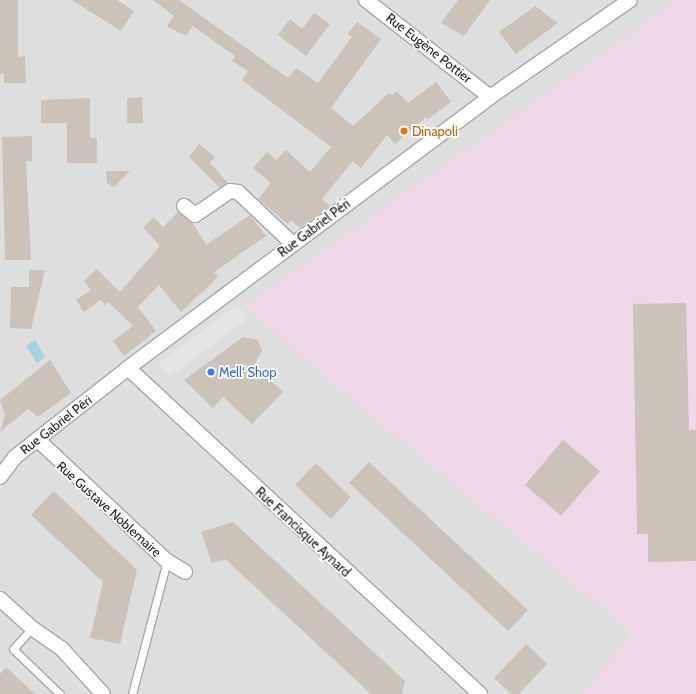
<!DOCTYPE html>
<meta charset="utf-8">
<style>
body{margin:0}
#map{position:relative;width:696px;height:694px;overflow:hidden;background:#f2efe7;font-family:Cabin,sans-serif}
div>[style]{position:absolute}
.residential>*{inset:0;background:#dfdede}
.industrial>*{inset:0;background:#ecd8e7}
.parking>*{inset:0;background:#e5e5e5}
.water>*{inset:0;background:#a4d2e3}
.building>*{inset:0;background:#cbc2b9}
.roads{filter:drop-shadow(1px 0 #a8a8a8) drop-shadow(-1px 0 #a8a8a8) drop-shadow(0 1px #a8a8a8) drop-shadow(0 -1px #a8a8a8)}
.service>*{height:7px;margin:-3.5px;padding:0 3.5px;transform-origin:3.5px;border-radius:3.5px;background:#fff}
.minor>*{height:14px;margin:-7px;padding:0 7px;transform-origin:7px;border-radius:7px;background:#fff}
.dots>*{width:11px;height:11px;translate:-50% -50%;box-sizing:border-box;border:2px solid #fff;border-radius:50%}
span{translate:-50% -50%;white-space:nowrap;text-align:center;line-height:1.15;-webkit-text-stroke:3.5px #fff;paint-order:stroke}
.street-label{font-size:13px;color:#212121}
.food-label{font-size:13px;color:#c56008}
.left{translate:0 -50%;text-align:left}
.shop-label{font-size:13px;color:#366cbe}
</style>
<div id="map">
<div class="residential">
<i style="clip-path:polygon(0 0,677px 0,245px 306px,306px 362px,633px 635px,580px 694px,0 694px)"></i>
</div>
<div class="industrial">
<i style="clip-path:polygon(677px 0,696px 0,696px 694px,580px 694px,633px 635px,306px 362px,245px 306px)"></i>
</div>
<div class="parking">
<i style="clip-path:polygon(237px 305px,248px 318px,170px 376px,158px 363px)"></i>
</div>
<div class="water">
<i style="clip-path:polygon(35px 340px,45px 357px,37px 363px,26px 346px)"></i>
</div>
<div class="building">
<i style="clip-path:polygon(0 0,18px 0,18px 57px,25px 56px,26px 83px,4px 83px,4px 73px,0 74px)"></i>
<i style="clip-path:polygon(72px 0,117px 0,134px 11px,121px 31px)"></i>
<i style="clip-path:polygon(153px 0,179px 0,288px 78px,296px 68px,318px 83px,352px 37px,348px 34px,357px 22px,381px 39px,331px 108px,353px 126px,389px 93px,392px 95px,397px 91px,408px 103px,436px 82px,451px 102px,428px 119px,426px 117px,395px 144px,387px 135px,361px 168px,353px 161px,322px 199px,330px 206px,300px 228px,291px 220px,288px 224px,258px 199px,271px 183px,253px 168px,267px 152px,276px 160px,286px 150px,310px 172px,331px 147px,242px 80px,248px 71px,232px 61px,235px 56px,193px 26px,186px 36px,167px 26px,174px 16px)"></i>
<i style="clip-path:polygon(458px 0,490px 0,464px 36px,441px 23px)"></i>
<i style="clip-path:polygon(535px 6px,558px 23px,516px 54px,499px 32px)"></i>
<i style="clip-path:polygon(314px 13px,330px 24px,306px 56px,278px 35px,290px 19px,302px 29px)"></i>
<i style="clip-path:polygon(142px 97px,143px 123px,127px 123px,127px 98px)"></i>
<i style="clip-path:polygon(90px 98px,90px 138px,97px 138px,97px 163px,67px 163px,67px 123px,41px 123px,41px 100px)"></i>
<i style="clip-path:polygon(32px 136px,32px 161px,26px 161px,31px 260px,5px 260px,2px 137px)"></i>
<i style="clip-path:polygon(199px 144px,215px 157px,210px 163px,228px 183px,220px 188px,189px 157px)"></i>
<i style="clip-path:polygon(106px 171px,130px 171px,114px 187px,107px 183px)"></i>
<i style="clip-path:polygon(178px 212px,192px 222px,206px 245px,250px 215px,266px 236px,214px 272px,218px 277px,181px 312px,159px 285px,138px 307px,156px 331px,124px 356px,113px 341px,133px 326px,108px 302px,105px 305px,101px 300px,84px 312px,76px 300px,91px 290px,84px 281px,97px 269px,120px 292px,160px 246px,143px 227px,154px 217px,163px 227px)"></i>
<i style="clip-path:polygon(29px 270px,45px 270px,31px 329px,10px 328px,11px 287px,29px 287px)"></i>
<i style="clip-path:polygon(686px 303px,689px 430px,696px 430px,696px 561px,648px 562px,648px 534px,637px 534px,633px 304px)"></i>
<i style="clip-path:polygon(243px 337px,258px 340px,262px 351px,254px 365px,283px 392px,252px 424px,223px 397px,213px 408px,184px 380px)"></i>
<i style="clip-path:polygon(50px 360px,71px 393px,38px 417px,28px 409px,0 432px,5px 415px,0 400px)"></i>
<i style="clip-path:polygon(563px 440px,600px 471px,561px 516px,525px 485px)"></i>
<i style="clip-path:polygon(369px 462px,528px 610px,508px 631px,349px 483px)"></i>
<i style="clip-path:polygon(316px 463px,351px 497px,331px 519px,295px 485px)"></i>
<i style="clip-path:polygon(54px 491px,137px 570px,120px 644px,90px 638px,103px 582px,31px 515px)"></i>
<i style="clip-path:polygon(233px 522px,405px 681px,402px 694px,371px 694px,225px 559px,212px 563px,201px 532px)"></i>
<i style="clip-path:polygon(526px 644px,547px 664px,519px 694px,511px 694px,494px 678px)"></i>
<i style="clip-path:polygon(6px 667px,35px 694px,0 694px,0 674px)"></i>
</div>
<div class="roads">
<div class="service">
<i style="left:32px;top:628px;width:28px;rotate:132deg"></i>
<i style="left:13px;top:649px;width:65px;rotate:43.8deg"></i>
<i style="left:132px;top:694px;width:138px;rotate:-75.3deg"></i>
</div>
<div class="minor">
<i style="left:366px;top:0;width:157px;rotate:38deg"></i>
<i style="left:184px;top:206px;width:14px;rotate:39deg"></i>
<i style="left:195px;top:215px;width:42px;rotate:-34.4deg"></i>
<i style="left:230px;top:191px;width:8px;rotate:7deg"></i>
<i style="left:238px;top:192px;width:76px;rotate:43.4deg"></i>
<i style="left:128px;top:368px;width:480px;rotate:42.8deg"></i>
<i style="left:38px;top:440px;width:177px;rotate:43.2deg"></i>
<i style="left:167px;top:561px;width:21px;rotate:31deg"></i>
<i style="left:0;top:477px;width:25px;rotate:-53deg"></i>
<i style="left:15px;top:457px;width:144px;rotate:-38.2deg"></i>
<i style="left:128px;top:368px;width:452px;rotate:-36.8deg"></i>
<i style="left:490px;top:97px;width:170px;rotate:-34.7deg"></i>
<i style="left:0;top:599px;width:43px;rotate:42.2deg"></i>
<i style="left:32px;top:628px;width:35px;rotate:35deg"></i>
<i style="left:61px;top:648px;width:62px;rotate:47.6deg"></i>
</div>
</div>
<div class="dots">
<i style="left:404px;top:131px;background:#e8710a"></i>
<i style="left:211px;top:372px;background:#3f7fe0"></i>
</div>
<div class="street-label">
<span style="left:429px;top:48px;rotate:38deg">Rue Eugène Pottier</span>
<span style="left:314px;top:228px;rotate:-37deg">Rue Gabriel Péri</span>
<span style="left:56px;top:425px;rotate:-38deg">Rue Gabriel Péri</span>
<span style="left:109px;top:509px;rotate:42deg">Rue Gustave Noblemaire</span>
<span style="left:303px;top:532px;rotate:43deg">Rue Francisque Aynard</span>
</div>
<div class="food-label">
<span class="left" style="left:412px;top:131px">Dinapoli</span>
</div>
<div class="shop-label">
<span class="left" style="left:219px;top:372px">Mell‘ Shop</span>
</div>
</div>
